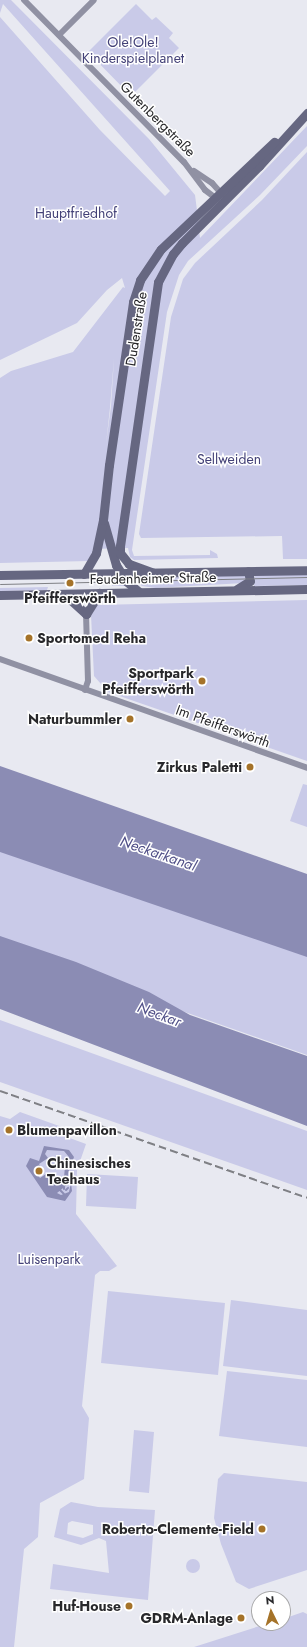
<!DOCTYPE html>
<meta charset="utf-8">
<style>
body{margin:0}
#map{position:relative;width:307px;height:1647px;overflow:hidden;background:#e8e9f1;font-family:Jost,sans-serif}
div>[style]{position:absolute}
.green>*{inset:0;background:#c9cae8}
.round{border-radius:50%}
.water>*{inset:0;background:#8b8cb4}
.stream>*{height:2px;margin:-1px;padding:0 1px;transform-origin:1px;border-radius:1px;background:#8b8cb4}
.street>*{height:6px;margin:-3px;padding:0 3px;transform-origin:3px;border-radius:3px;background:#9091a3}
.secondary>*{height:9px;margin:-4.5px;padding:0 4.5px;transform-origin:4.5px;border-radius:4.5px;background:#666781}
.tram>*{height:1px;margin:-0.5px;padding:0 0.5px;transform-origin:0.5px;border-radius:0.5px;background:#7f8085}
.rail>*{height:2px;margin-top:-1px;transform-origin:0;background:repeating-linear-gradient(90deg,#7f8085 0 8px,transparent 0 12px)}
.dots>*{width:11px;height:11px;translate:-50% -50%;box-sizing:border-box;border:2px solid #fff;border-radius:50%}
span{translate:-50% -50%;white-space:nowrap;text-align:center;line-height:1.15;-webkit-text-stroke:3px #fff;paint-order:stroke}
.park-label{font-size:14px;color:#434177}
.street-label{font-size:14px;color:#28282b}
.poi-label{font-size:14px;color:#28282b;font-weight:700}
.left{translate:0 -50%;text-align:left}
.right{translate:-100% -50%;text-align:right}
.water-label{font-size:15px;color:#515088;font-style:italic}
.north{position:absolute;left:251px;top:1591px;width:40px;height:40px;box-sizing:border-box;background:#fff;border:1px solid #a9a9aa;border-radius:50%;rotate:355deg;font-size:11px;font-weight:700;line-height:16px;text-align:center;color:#28282b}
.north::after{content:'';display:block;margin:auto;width:14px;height:18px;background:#a57329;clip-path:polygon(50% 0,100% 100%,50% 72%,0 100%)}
</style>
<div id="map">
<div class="green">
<i style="clip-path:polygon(evenodd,0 0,11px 0,149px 139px,195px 195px,198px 218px,215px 203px,198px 221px,200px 238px,307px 126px,307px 146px,260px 195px,188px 261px,179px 275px,167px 312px,132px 550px,134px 556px,210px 555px,210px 550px,217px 554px,218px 558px,134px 560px,130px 557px,128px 548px,93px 549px,89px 561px,0 563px,0 378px,11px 371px,73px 352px,123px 287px,125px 288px,122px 278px,107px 290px,77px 323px,0 360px,0 17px,100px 130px,165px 196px,170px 191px,3px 4px,0 13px,0 0,114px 358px,111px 406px,106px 444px,110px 408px,114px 358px)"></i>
<i style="clip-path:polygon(136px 4px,152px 20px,156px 17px,173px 33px,169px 38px,179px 48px,131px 96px,88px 52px)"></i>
<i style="clip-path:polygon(307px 152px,307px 559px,283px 559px,282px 536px,141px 538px,139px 534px,171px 317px,183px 279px,195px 263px,262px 200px)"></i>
<i style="clip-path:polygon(307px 573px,307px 585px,254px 586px,255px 574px)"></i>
<i style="clip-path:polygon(243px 575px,246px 577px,244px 583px,155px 588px,142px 586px,128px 577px)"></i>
<i style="clip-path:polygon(115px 577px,117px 577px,125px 586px,112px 586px)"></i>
<i style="clip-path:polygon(48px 587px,47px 590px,0 591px,0 588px)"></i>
<i style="clip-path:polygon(307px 600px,307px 761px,108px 692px,94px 676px,91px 615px,97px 605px)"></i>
<i style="clip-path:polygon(303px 784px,307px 785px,307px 827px,290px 821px)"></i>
<i style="clip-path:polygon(0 851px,307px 956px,307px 1055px,0 947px)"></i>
<i style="clip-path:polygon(0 1020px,307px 1131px,307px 1190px,0 1082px)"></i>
<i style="clip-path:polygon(20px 1112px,62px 1127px,67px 1137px,86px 1144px,77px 1170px,76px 1214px,117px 1266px,109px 1271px,100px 1271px,95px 1275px,82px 1406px,89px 1418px,84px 1479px,40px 1503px,38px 1537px,24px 1549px,14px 1647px,0 1647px,0 1116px,10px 1119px)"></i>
<i style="clip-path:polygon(87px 1174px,138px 1177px,136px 1209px,86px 1206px)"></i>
<i style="clip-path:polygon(108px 1291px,225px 1303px,218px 1375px,101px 1363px)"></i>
<i style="clip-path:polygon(231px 1300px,307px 1310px,307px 1376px,223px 1366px)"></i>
<i style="clip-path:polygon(227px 1371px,307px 1380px,307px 1447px,219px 1436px)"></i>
<i style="clip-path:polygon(134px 1430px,154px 1432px,149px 1493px,129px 1491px)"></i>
<i style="clip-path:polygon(224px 1473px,307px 1482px,307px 1570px,249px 1589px,236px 1582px,221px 1544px,214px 1518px,218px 1479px)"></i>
<i style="clip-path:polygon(evenodd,71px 1502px,98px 1507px,155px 1510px,148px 1600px,50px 1589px,53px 1564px,109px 1573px,106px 1541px,99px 1538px,81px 1545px,54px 1537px,60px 1509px,71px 1502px,72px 1521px,93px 1525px,93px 1534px,83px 1538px,67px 1534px,68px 1523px,72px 1521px)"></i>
<i class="round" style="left:186px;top:1559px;width:14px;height:14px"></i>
<i style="clip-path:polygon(303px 1612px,307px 1614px,307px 1647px,194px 1647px,269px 1623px,283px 1623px,283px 1619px)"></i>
</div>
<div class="water">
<i style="clip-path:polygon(0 766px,307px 874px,307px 957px,0 852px)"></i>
<i style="clip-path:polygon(0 936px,76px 962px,149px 992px,190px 1015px,307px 1056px,307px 1126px,0 1009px)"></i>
<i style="clip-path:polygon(evenodd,44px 1146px,69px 1150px,74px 1157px,68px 1173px,68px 1184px,57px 1193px,61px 1195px,69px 1192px,71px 1183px,72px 1191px,65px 1201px,47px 1197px,26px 1166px,30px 1158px,39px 1161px,44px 1146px,47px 1150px,64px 1151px,69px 1157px,70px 1162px,65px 1166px,64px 1178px,49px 1180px,46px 1174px,40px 1178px,35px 1171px,41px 1167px,39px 1164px,48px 1158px,45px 1154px,47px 1150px)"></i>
</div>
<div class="stream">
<i style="left:64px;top:1187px;width:2px;rotate:90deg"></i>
<i style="left:59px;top:1189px;width:7px;rotate:45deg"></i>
<i style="left:66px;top:1190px;width:3px;rotate:-45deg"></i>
</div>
<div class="street">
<i style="left:24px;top:0;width:228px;rotate:45.4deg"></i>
<i style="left:184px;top:162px;width:35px;rotate:53deg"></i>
<i style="left:205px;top:190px;width:15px;rotate:37deg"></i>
<i style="left:59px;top:35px;width:49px;rotate:-45deg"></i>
<i style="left:194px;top:171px;width:22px;rotate:34deg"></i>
<i style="left:212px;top:183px;width:15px;rotate:48deg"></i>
<i style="left:0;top:659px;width:326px;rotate:19.5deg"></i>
<i style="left:85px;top:690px;width:9px;rotate:-72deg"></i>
<i style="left:88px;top:681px;width:67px;rotate:-91.7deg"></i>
</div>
<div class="secondary">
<i style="left:104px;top:523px;width:44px;rotate:74.1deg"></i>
<i style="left:116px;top:565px;width:19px;rotate:58deg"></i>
<i style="left:126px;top:581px;width:17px;rotate:40deg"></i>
<i style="left:154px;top:573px;width:27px;rotate:-160deg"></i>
<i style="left:129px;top:564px;width:14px;rotate:-129deg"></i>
<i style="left:120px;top:553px;width:7px;rotate:-90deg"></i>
<i style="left:120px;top:546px;width:267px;rotate:-81.8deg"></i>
<i style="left:158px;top:282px;width:32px;rotate:-62deg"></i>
<i style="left:173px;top:254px;width:14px;rotate:-51deg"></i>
<i style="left:182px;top:243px;width:109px;rotate:-45deg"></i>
<i style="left:259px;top:166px;width:72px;rotate:-47.8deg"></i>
<i style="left:84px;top:574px;width:24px;rotate:-60deg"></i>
<i style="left:96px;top:553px;width:34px;rotate:-78deg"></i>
<i style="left:103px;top:520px;width:55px;rotate:-83.8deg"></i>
<i style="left:109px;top:465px;width:165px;rotate:-81.6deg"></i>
<i style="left:133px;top:302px;width:23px;rotate:-72deg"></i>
<i style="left:140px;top:280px;width:37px;rotate:-56deg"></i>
<i style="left:161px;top:249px;width:156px;rotate:-43.4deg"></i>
<i style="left:0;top:575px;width:307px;rotate:-0.9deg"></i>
<i style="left:237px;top:589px;width:15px;rotate:-32deg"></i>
<i style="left:250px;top:581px;width:10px;rotate:-101deg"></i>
<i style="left:64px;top:594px;width:30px;rotate:42deg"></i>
<i style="left:86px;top:614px;width:25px;rotate:-58deg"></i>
<i style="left:0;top:595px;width:307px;rotate:-1.1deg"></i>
</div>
<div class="tram">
<i style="left:0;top:584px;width:307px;rotate:-1.3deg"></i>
</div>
<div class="rail">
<i style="left:0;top:1091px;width:325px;rotate:19.2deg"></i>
</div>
<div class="dots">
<i style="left:70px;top:583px;background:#a57329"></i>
<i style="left:29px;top:638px;background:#a57329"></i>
<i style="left:202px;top:681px;background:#a57329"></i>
<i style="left:130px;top:719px;background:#a57329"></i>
<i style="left:250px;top:767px;background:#a57329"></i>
<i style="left:9px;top:1130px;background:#a57329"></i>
<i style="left:39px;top:1171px;background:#a57329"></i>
<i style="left:262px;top:1529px;background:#a57329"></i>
<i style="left:129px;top:1606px;background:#a57329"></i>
<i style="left:241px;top:1618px;background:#a57329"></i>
</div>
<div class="park-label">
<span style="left:133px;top:50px">Ole!Ole!<br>Kinderspielplanet</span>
<span style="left:76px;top:213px">Hauptfriedhof</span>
<span style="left:229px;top:459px">Sellweiden</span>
<span style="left:49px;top:1259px">Luisenpark</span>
</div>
<div class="street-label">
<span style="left:158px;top:119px;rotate:45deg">Gutenbergstraße</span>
<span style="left:136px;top:329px;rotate:-81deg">Dudenstraße</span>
<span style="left:153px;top:578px;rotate:-1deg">Feudenheimer Straße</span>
<span style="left:223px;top:726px;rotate:20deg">Im Pfeifferswörth</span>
</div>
<div class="poi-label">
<span style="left:70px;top:598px">Pfeifferswörth</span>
<span class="left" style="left:37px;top:638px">Sportomed Reha</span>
<span class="right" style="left:194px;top:681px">Sportpark<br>Pfeifferswörth</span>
<span class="right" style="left:122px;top:719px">Naturbummler</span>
<span class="right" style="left:242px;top:767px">Zirkus Paletti</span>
<span class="left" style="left:17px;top:1130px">Blumenpavillon</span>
<span class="left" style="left:47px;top:1171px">Chinesisches<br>Teehaus</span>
<span class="right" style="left:254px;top:1529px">Roberto-Clemente-Field</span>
<span class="right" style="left:121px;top:1606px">Huf-House</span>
<span class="right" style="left:233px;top:1618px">GDRM-Anlage</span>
</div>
<div class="water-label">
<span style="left:158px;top:854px;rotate:19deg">Neckarkanal</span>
<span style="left:159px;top:1015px;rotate:20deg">Neckar</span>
</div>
<div class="north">N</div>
</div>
